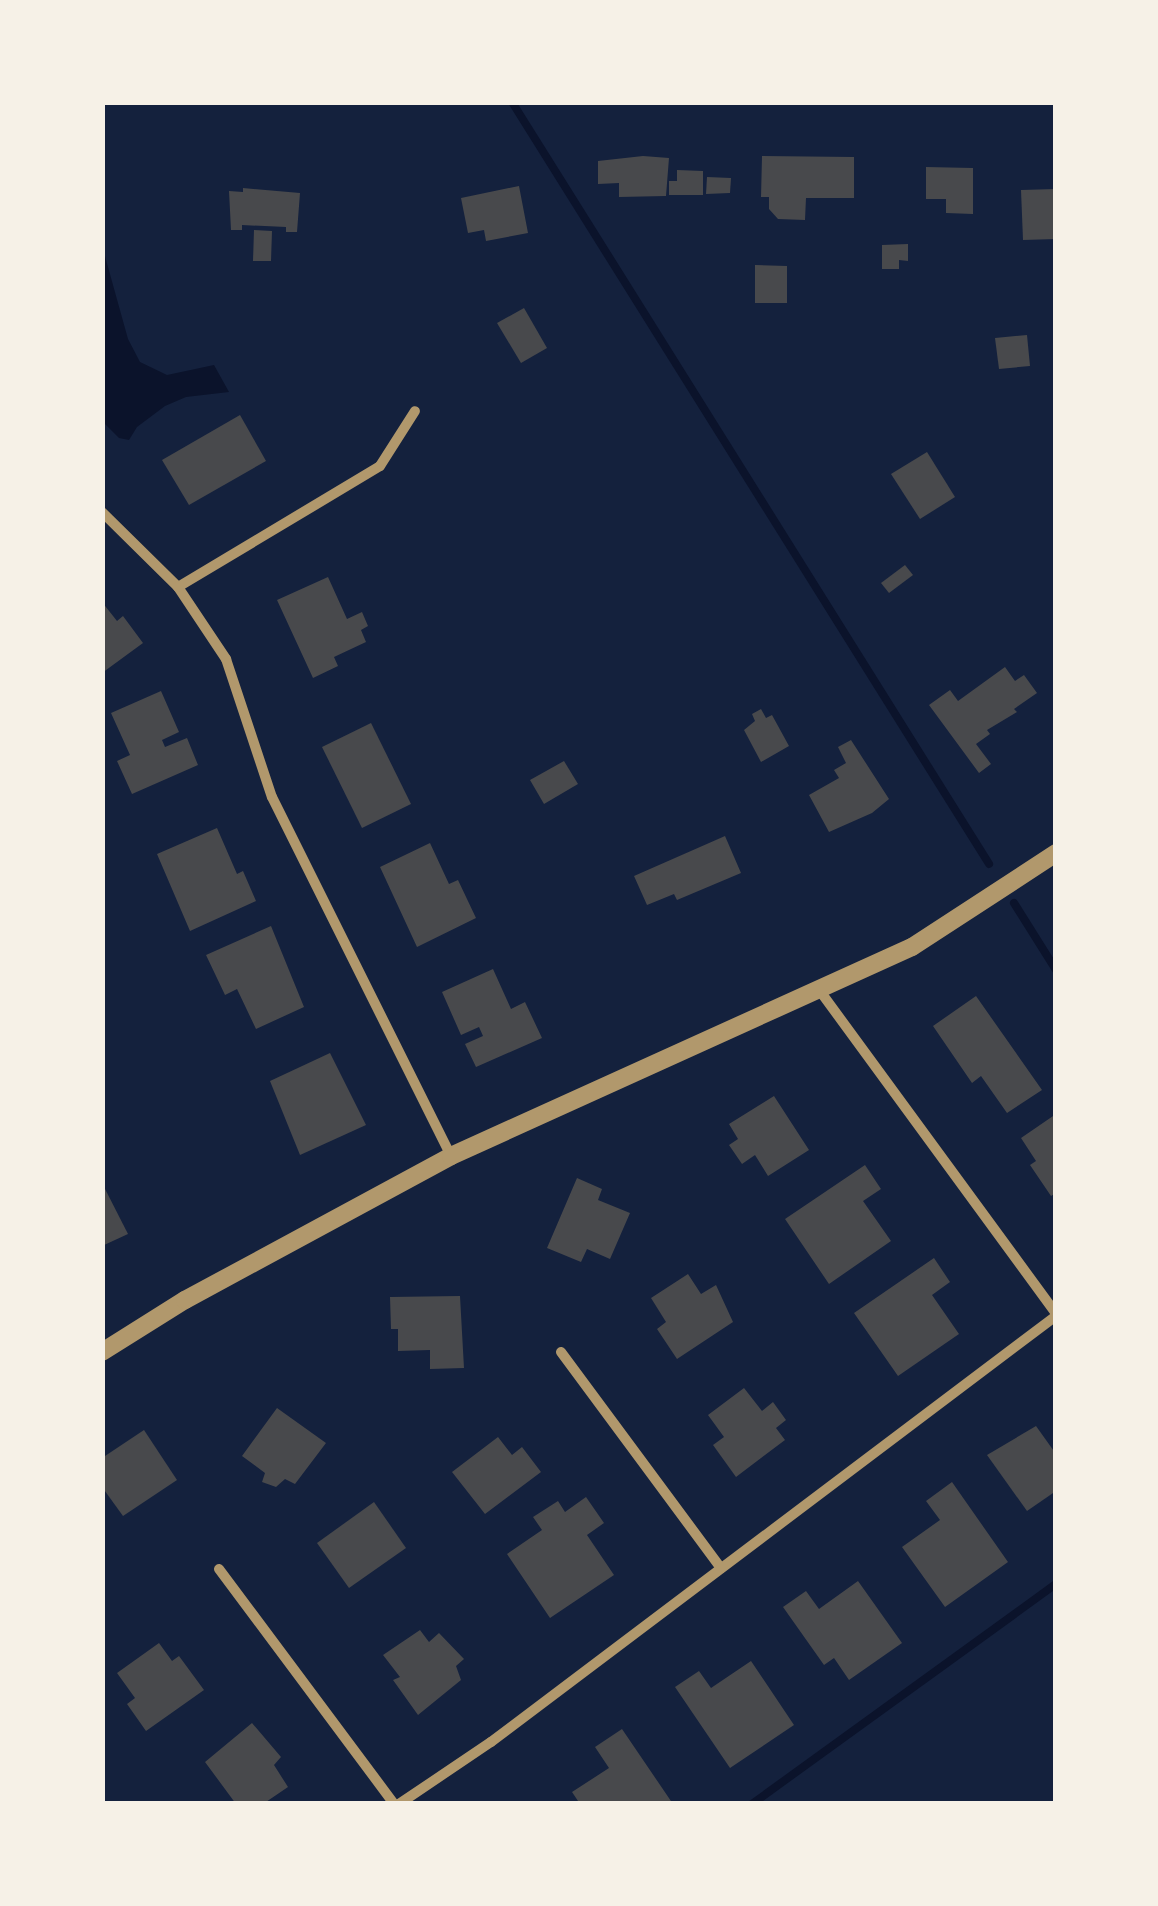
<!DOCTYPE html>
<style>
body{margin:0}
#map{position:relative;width:1158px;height:1906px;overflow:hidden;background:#14213d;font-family:"Space Grotesk",sans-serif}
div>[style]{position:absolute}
.water>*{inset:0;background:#0b132b}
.stream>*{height:8px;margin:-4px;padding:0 4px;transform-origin:4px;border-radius:4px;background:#0b132b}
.building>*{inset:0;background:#48494c}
.minor>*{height:10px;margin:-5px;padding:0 5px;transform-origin:5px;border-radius:5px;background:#b1986c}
.tertiary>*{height:18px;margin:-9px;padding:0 9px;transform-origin:9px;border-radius:9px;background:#b1986c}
span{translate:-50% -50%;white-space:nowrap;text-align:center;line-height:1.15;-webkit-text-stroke:8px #f6f1e7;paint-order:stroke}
.frame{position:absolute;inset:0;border:105px solid #f6f1e7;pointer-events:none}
</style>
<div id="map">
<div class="water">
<i style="clip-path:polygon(103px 249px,128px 339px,140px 362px,167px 375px,214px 365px,229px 392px,186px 397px,165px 406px,137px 427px,129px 440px,119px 438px,103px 422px)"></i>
</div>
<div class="stream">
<i style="left:512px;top:102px;width:899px;rotate:57.95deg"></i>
<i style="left:1014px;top:903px;width:79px;rotate:57.9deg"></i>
<i style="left:752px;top:1804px;width:375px;rotate:-35.9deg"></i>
</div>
<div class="building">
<i style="clip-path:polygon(643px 156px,669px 158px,666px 196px,619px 197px,619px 183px,598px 184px,598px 161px)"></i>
<i style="clip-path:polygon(762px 156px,854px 157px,854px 198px,806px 198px,805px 220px,778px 219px,769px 209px,769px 197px,761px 197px)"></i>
<i style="clip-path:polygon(926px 167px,973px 168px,973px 214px,946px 213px,946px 199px,926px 199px)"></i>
<i style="clip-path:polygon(677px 170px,703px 171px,703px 195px,669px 195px,669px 181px,677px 181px)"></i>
<i style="clip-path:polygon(707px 177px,731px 178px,730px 193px,706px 194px)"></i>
<i style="clip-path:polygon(519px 186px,528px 233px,486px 241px,484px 230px,468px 233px,461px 198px)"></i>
<i style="clip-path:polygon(243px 188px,300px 193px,297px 232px,286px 232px,286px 227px,242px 225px,242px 230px,231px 230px,229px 191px,243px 192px)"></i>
<i style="clip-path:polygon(1056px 189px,1056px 239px,1023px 240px,1021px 190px)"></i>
<i style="clip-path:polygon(254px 230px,272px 231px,271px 261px,253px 261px)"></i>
<i style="clip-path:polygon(908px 244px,908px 261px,899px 260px,899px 269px,882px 269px,882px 245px)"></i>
<i style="clip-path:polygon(755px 265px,787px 266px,787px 303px,755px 303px)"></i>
<i style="clip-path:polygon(524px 308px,547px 348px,521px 363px,497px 323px)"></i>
<i style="clip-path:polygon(1027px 335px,1030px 366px,999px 369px,995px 338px)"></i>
<i style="clip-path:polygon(240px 415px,266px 461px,189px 505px,162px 460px)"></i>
<i style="clip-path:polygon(927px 452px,955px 497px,920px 519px,891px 474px)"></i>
<i style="clip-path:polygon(905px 565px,913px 575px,889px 593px,881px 583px)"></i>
<i style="clip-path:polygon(328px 577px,347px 619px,362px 612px,368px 626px,361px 630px,366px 642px,334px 657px,338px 666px,313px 678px,277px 600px)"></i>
<i style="clip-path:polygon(102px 602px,117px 621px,123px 616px,143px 643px,102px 673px)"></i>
<i style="clip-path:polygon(1005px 667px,1015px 681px,1024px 675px,1037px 693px,1014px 709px,1017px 712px,987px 730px,990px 734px,976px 744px,991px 764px,979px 773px,929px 705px,950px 690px,958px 701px)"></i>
<i style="clip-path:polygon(161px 691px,179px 732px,162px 740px,165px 747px,187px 738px,198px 765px,132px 794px,117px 761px,130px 755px,111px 713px)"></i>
<i style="clip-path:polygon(761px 709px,766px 718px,772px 715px,789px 746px,761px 762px,744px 730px,755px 721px,752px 714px)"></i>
<i style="clip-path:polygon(371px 723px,411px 804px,362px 828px,322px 747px)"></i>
<i style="clip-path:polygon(851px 740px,889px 799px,872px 813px,829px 832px,809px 795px,839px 778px,834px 770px,846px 763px,838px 747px)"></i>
<i style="clip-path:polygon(564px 761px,578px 784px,544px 804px,530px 780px)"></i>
<i style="clip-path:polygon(217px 828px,237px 874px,243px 871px,256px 901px,190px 931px,157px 854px)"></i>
<i style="clip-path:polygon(725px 836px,741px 873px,677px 900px,674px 894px,647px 905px,634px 876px)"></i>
<i style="clip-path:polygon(430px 843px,449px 884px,458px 880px,476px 918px,417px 947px,380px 867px)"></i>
<i style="clip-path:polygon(271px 926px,304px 1007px,256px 1029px,237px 989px,225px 995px,206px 955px)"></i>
<i style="clip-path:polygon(493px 969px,511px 1009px,525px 1002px,542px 1038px,476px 1067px,465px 1044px,483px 1036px,479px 1027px,461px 1035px,442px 992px)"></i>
<i style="clip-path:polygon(976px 996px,1042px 1090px,1007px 1113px,981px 1076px,972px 1083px,933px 1026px)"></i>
<i style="clip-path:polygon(330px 1053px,366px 1125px,300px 1155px,270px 1081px)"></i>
<i style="clip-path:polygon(774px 1096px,809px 1150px,768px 1176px,755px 1155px,742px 1164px,729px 1145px,738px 1139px,729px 1124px)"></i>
<i style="clip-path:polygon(1056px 1114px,1056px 1193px,1051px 1196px,1030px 1165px,1036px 1161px,1021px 1138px)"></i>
<i style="clip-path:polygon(865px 1165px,881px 1189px,863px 1201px,891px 1241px,829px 1284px,785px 1219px)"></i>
<i style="clip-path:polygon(577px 1178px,602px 1189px,598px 1200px,630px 1213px,610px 1259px,587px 1249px,581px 1262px,547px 1248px)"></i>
<i style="clip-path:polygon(102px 1183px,128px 1234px,102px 1246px)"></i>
<i style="clip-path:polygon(934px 1258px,950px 1282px,932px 1295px,959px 1334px,898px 1376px,854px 1313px)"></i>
<i style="clip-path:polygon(688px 1274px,701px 1294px,716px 1285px,733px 1322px,677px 1359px,657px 1329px,666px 1322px,651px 1298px)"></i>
<i style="clip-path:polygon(460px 1296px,464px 1368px,430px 1369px,430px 1350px,398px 1351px,398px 1329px,391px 1329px,390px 1297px)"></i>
<i style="clip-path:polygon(744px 1388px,762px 1411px,773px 1402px,786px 1420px,776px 1428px,785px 1440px,736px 1477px,713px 1445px,724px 1437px,708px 1415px)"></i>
<i style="clip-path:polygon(277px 1408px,326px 1443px,295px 1484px,285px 1479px,276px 1487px,262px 1482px,265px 1473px,242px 1456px)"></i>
<i style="clip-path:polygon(1036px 1426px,1056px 1454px,1056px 1491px,1027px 1511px,987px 1455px)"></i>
<i style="clip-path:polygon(144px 1430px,177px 1480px,123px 1516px,102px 1487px,102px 1458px)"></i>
<i style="clip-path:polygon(498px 1437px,512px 1455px,522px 1447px,541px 1472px,485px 1514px,452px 1472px)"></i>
<i style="clip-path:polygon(952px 1482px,1008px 1562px,945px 1607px,902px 1547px,940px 1520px,926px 1501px)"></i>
<i style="clip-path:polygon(586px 1497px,604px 1523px,587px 1535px,614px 1575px,550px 1618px,507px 1554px,542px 1530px,533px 1517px,558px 1501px,565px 1512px)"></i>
<i style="clip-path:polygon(374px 1502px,406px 1548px,349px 1588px,317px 1543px)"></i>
<i style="clip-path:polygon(858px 1581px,902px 1643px,849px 1680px,834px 1658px,824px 1665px,783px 1607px,806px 1591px,819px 1609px)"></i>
<i style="clip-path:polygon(420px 1630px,429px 1642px,439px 1633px,464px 1659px,456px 1666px,461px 1680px,418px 1715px,393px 1680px,400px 1677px,383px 1655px)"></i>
<i style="clip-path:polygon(159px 1643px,172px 1661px,179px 1656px,204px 1690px,146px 1731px,127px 1704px,135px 1698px,117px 1673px)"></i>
<i style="clip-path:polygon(751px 1661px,794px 1725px,730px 1768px,675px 1687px,699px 1671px,711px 1688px)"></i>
<i style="clip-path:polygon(252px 1723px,281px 1757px,274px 1765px,288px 1787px,263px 1804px,236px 1804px,205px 1762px)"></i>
<i style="clip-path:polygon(622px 1729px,673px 1804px,580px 1804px,572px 1792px,609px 1768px,595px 1747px)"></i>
</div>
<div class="minor">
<i style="left:102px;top:512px;width:107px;rotate:44.6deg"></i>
<i style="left:178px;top:587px;width:87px;rotate:56.3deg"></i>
<i style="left:226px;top:659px;width:145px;rotate:71.6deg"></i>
<i style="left:272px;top:797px;width:401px;rotate:63.5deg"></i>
<i style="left:178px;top:587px;width:235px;rotate:-30.9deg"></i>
<i style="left:380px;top:466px;width:65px;rotate:-57.5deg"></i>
<i style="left:820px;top:991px;width:399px;rotate:53.8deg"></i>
<i style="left:561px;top:1352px;width:269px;rotate:53.5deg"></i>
<i style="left:219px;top:1569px;width:293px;rotate:53.3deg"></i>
<i style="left:399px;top:1804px;width:111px;rotate:-34deg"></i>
<i style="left:491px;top:1742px;width:708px;rotate:-37.02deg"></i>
</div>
<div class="tertiary">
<i style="left:102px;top:1352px;width:98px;rotate:-32.1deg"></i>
<i style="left:185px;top:1300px;width:302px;rotate:-28.4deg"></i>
<i style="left:451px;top:1156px;width:506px;rotate:-24.39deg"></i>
<i style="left:912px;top:947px;width:172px;rotate:-33.1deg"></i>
</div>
<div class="frame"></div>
</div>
